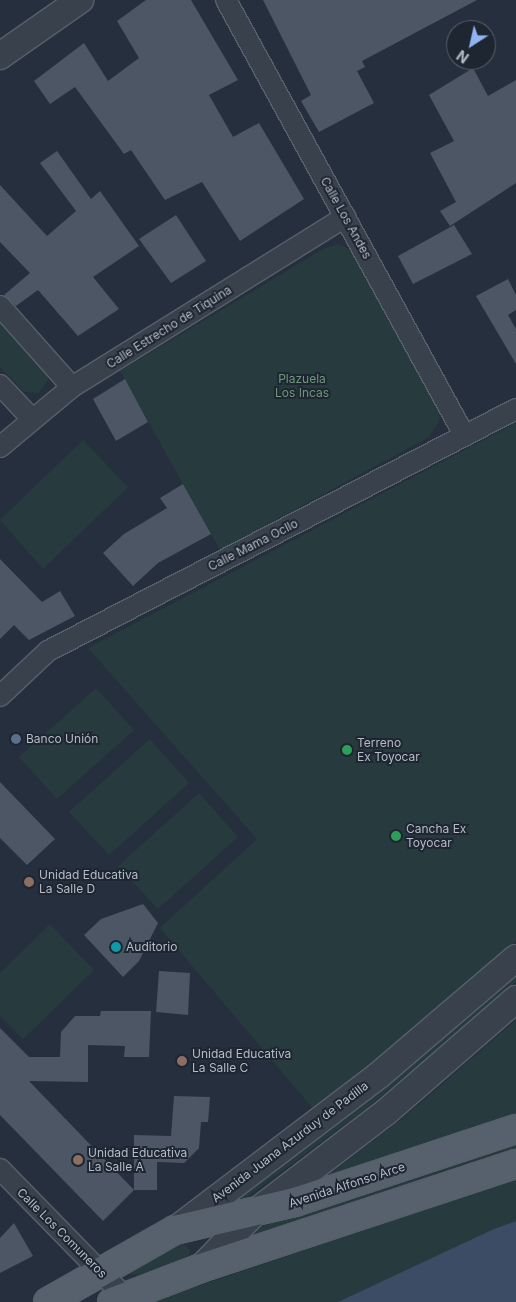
<!DOCTYPE html>
<meta charset="utf-8">
<style>
body{margin:0}
#map{position:relative;width:516px;height:1302px;overflow:hidden;background:#262f3d;font-family:Inter,sans-serif}
div>[style]{position:absolute}
.green>*{inset:0;background:#273b3e}
.water>*{inset:0;background:#3c4c65}
.building>*{inset:0;background:#4c5665}
.roads{filter:drop-shadow(1px 0 #575f6b) drop-shadow(-1px 0 #575f6b) drop-shadow(0 1px #575f6b) drop-shadow(0 -1px #575f6b)}
.minor>*{height:20px;margin:-10px;padding:0 10px;transform-origin:10px;border-radius:10px;background:#39414d}
.tertiary>*{height:26px;margin:-13px;padding:0 13px;transform-origin:13px;border-radius:13px;background:#39414d}
.primary>*{height:28px;margin:-14px;padding:0 14px;transform-origin:14px;border-radius:14px;background:#57606d}
.dots>*{width:14px;height:14px;translate:-50% -50%;box-sizing:border-box;border:2px solid #1e2632;border-radius:50%}
span{translate:-50% -50%;white-space:nowrap;text-align:center;line-height:1.15;-webkit-text-stroke:4px #1e2632;paint-order:stroke}
.street-label{font-size:12px;color:#b5bcc8}
.park-label{font-size:12px;color:#6e9878}
.poi-label{font-size:12px;color:#b5bcc8}
.left{translate:0 -50%;text-align:left}
.north{position:absolute;left:446px;top:20px;width:50px;height:50px;box-sizing:border-box;background:#1e2632;border:1px solid #5a626e;border-radius:50%;rotate:215deg;font-size:14px;font-weight:700;line-height:20px;text-align:center;color:#b5bcc8}
.north::after{content:'';display:block;margin:auto;width:18px;height:22px;background:#90b4f2;clip-path:polygon(50% 0,100% 100%,50% 72%,0 100%)}
</style>
<div id="map">
<div class="green">
<i style="clip-path:polygon(338px 244px,351px 250px,438px 407px,440px 419px,429px 437px,220px 550px,120px 371px,323px 249px)"></i>
<i style="clip-path:polygon(0 321px,47px 374px,48px 380px,39px 393px,24px 392px,0 367px)"></i>
<i style="clip-path:polygon(516px 423px,516px 941px,315px 1111px,160px 928px,257px 839px,88px 648px)"></i>
<i style="clip-path:polygon(83px 440px,128px 487px,43px 569px,0 520px)"></i>
<i style="clip-path:polygon(96px 688px,134px 730px,57px 799px,19px 757px)"></i>
<i style="clip-path:polygon(150px 739px,189px 783px,109px 855px,69px 812px)"></i>
<i style="clip-path:polygon(199px 793px,238px 837px,158px 909px,118px 866px)"></i>
<i style="clip-path:polygon(50px 924px,94px 970px,23px 1039px,0 1016px,0 973px)"></i>
<i style="clip-path:polygon(516px 971px,516px 982px,366px 1109px,240px 1202px,236px 1197px)"></i>
<i style="clip-path:polygon(516px 1020px,516px 1117px,315px 1185px,403px 1118px)"></i>
<i style="clip-path:polygon(516px 1141px,516px 1151px,257px 1239px,253px 1229px)"></i>
<i style="clip-path:polygon(516px 1179px,516px 1221px,338px 1302px,151px 1302px)"></i>
<i style="clip-path:polygon(183px 1244px,190px 1250px,189px 1255px,175px 1263px,138px 1275px,122px 1273px)"></i>
</div>
<div class="water">
<i style="clip-path:polygon(516px 1221px,516px 1302px,338px 1302px,494px 1229px)"></i>
</div>
<div class="building">
<i style="clip-path:polygon(146px 0,191px 0,238px 80px,209px 95px,233px 137px,259px 123px,304px 199px,240px 241px,202px 182px,165px 200px,131px 150px,124px 154px,75px 87px,50px 104px,34px 81px,84px 43px,108px 81px,139px 58px,117px 21px)"></i>
<i style="clip-path:polygon(263px 0,477px 0,362px 61px,365px 67px,357px 71px,374px 103px,319px 132px,301px 101px,311px 95px)"></i>
<i style="clip-path:polygon(473px 68px,488px 96px,516px 80px,516px 183px,450px 226px,440px 211px,456px 202px,430px 153px,454px 141px,429px 95px)"></i>
<i style="clip-path:polygon(57px 151px,91px 199px,100px 191px,139px 246px,93px 277px,119px 309px,78px 336px,38px 290px,16px 306px,4px 295px,30px 273px,0 242px,0 185px,47px 236px,76px 211px,40px 163px)"></i>
<i style="clip-path:polygon(176px 215px,206px 261px,171px 283px,139px 239px)"></i>
<i style="clip-path:polygon(454px 225px,472px 254px,413px 284px,398px 256px)"></i>
<i style="clip-path:polygon(508px 279px,516px 295px,516px 310px,508px 315px,516px 329px,516px 364px,476px 296px)"></i>
<i style="clip-path:polygon(125px 379px,148px 422px,116px 441px,93px 399px)"></i>
<i style="clip-path:polygon(183px 484px,211px 534px,158px 563px,133px 586px,103px 553px,124px 534px,167px 508px,160px 498px)"></i>
<i style="clip-path:polygon(0 559px,42px 602px,60px 591px,75px 616px,29px 640px,14px 625px,0 639px)"></i>
<i style="clip-path:polygon(0 782px,55px 839px,27px 865px,0 838px)"></i>
<i style="clip-path:polygon(143px 904px,158px 923px,139px 961px,123px 977px,84px 935px,101px 919px)"></i>
<i style="clip-path:polygon(159px 971px,190px 973px,188px 1015px,156px 1012px)"></i>
<i style="clip-path:polygon(101px 1011px,151px 1011px,149px 1057px,124px 1057px,125px 1046px,88px 1045px,88px 1082px,29px 1081px,134px 1190px,103px 1221px,0 1115px,0 1028px,29px 1057px,60px 1057px,61px 1032px,75px 1016px,100px 1016px)"></i>
<i style="clip-path:polygon(174px 1096px,210px 1097px,208px 1122px,201px 1122px,199px 1148px,184px 1163px,157px 1162px,157px 1190px,134px 1190px,134px 1135px,171px 1136px)"></i>
<i style="clip-path:polygon(14px 1223px,33px 1256px,0 1273px,0 1238px)"></i>
</div>
<div class="roads">
<div class="minor">
<i style="left:226px;top:0;width:497px;rotate:61.3deg"></i>
<i style="left:0;top:306px;width:108px;rotate:48.4deg"></i>
<i style="left:0;top:385px;width:47px;rotate:46.7deg"></i>
<i style="left:0;top:447px;width:94px;rotate:-39.8deg"></i>
<i style="left:72px;top:387px;width:322px;rotate:-31.9deg"></i>
<i style="left:0;top:696px;width:66px;rotate:-43.2deg"></i>
<i style="left:48px;top:651px;width:527px;rotate:-27.34deg"></i>
<i style="left:0;top:1169px;width:177px;rotate:45.7deg"></i>
</div>
<div class="tertiary">
<i style="left:0;top:56px;width:98px;rotate:-35deg"></i>
<i style="left:175px;top:1230px;width:256px;rotate:-37.2deg"></i>
<i style="left:379px;top:1075px;width:180px;rotate:-40.5deg"></i>
<i style="left:201px;top:1268px;width:76px;rotate:-46.1deg"></i>
<i style="left:254px;top:1213px;width:165px;rotate:-37.4deg"></i>
<i style="left:385px;top:1113px;width:174px;rotate:-41deg"></i>
</div>
<div class="primary">
<i style="left:48px;top:1302px;width:146px;rotate:-29.6deg"></i>
<i style="left:175px;top:1230px;width:123px;rotate:-13.1deg"></i>
<i style="left:295px;top:1202px;width:233px;rotate:-18.3deg"></i>
<i style="left:112px;top:1302px;width:95px;rotate:-20.9deg"></i>
<i style="left:201px;top:1268px;width:332px;rotate:-18.3deg"></i>
</div>
</div>
<div class="dots">
<i style="left:16px;top:739px;background:#5c6f8a"></i>
<i style="left:347px;top:750px;background:#2e9e5b"></i>
<i style="left:396px;top:836px;background:#2e9e5b"></i>
<i style="left:29px;top:882px;background:#8d6e63"></i>
<i style="left:116px;top:947px;background:#0f9aa8"></i>
<i style="left:182px;top:1061px;background:#8d6e63"></i>
<i style="left:78px;top:1160px;background:#8d6e63"></i>
</div>
<div class="street-label">
<span style="left:346px;top:218px;rotate:61deg">Calle Los Andes</span>
<span style="left:169px;top:327px;rotate:-32deg">Calle Estrecho de Tiquina</span>
<span style="left:253px;top:545px;rotate:-27deg">Calle Mama Ocllo</span>
<span style="left:290px;top:1142px;rotate:-37deg">Avenida Juana Azurduy de Padilla</span>
<span style="left:347px;top:1185px;rotate:-18deg">Avenida Alfonso Arce</span>
<span style="left:62px;top:1233px;rotate:45deg">Calle Los Comuneros</span>
</div>
<div class="park-label">
<span style="left:302px;top:386px">Plazuela<br>Los Incas</span>
</div>
<div class="poi-label">
<span class="left" style="left:26px;top:739px">Banco Unión</span>
<span class="left" style="left:357px;top:750px">Terreno<br>Ex Toyocar</span>
<span class="left" style="left:406px;top:836px">Cancha Ex<br>Toyocar</span>
<span class="left" style="left:39px;top:882px">Unidad Educativa<br>La Salle D</span>
<span class="left" style="left:126px;top:947px">Auditorio</span>
<span class="left" style="left:192px;top:1061px">Unidad Educativa<br>La Salle C</span>
<span class="left" style="left:88px;top:1160px">Unidad Educativa<br>La Salle A</span>
</div>
<div class="north">N</div>
</div>
